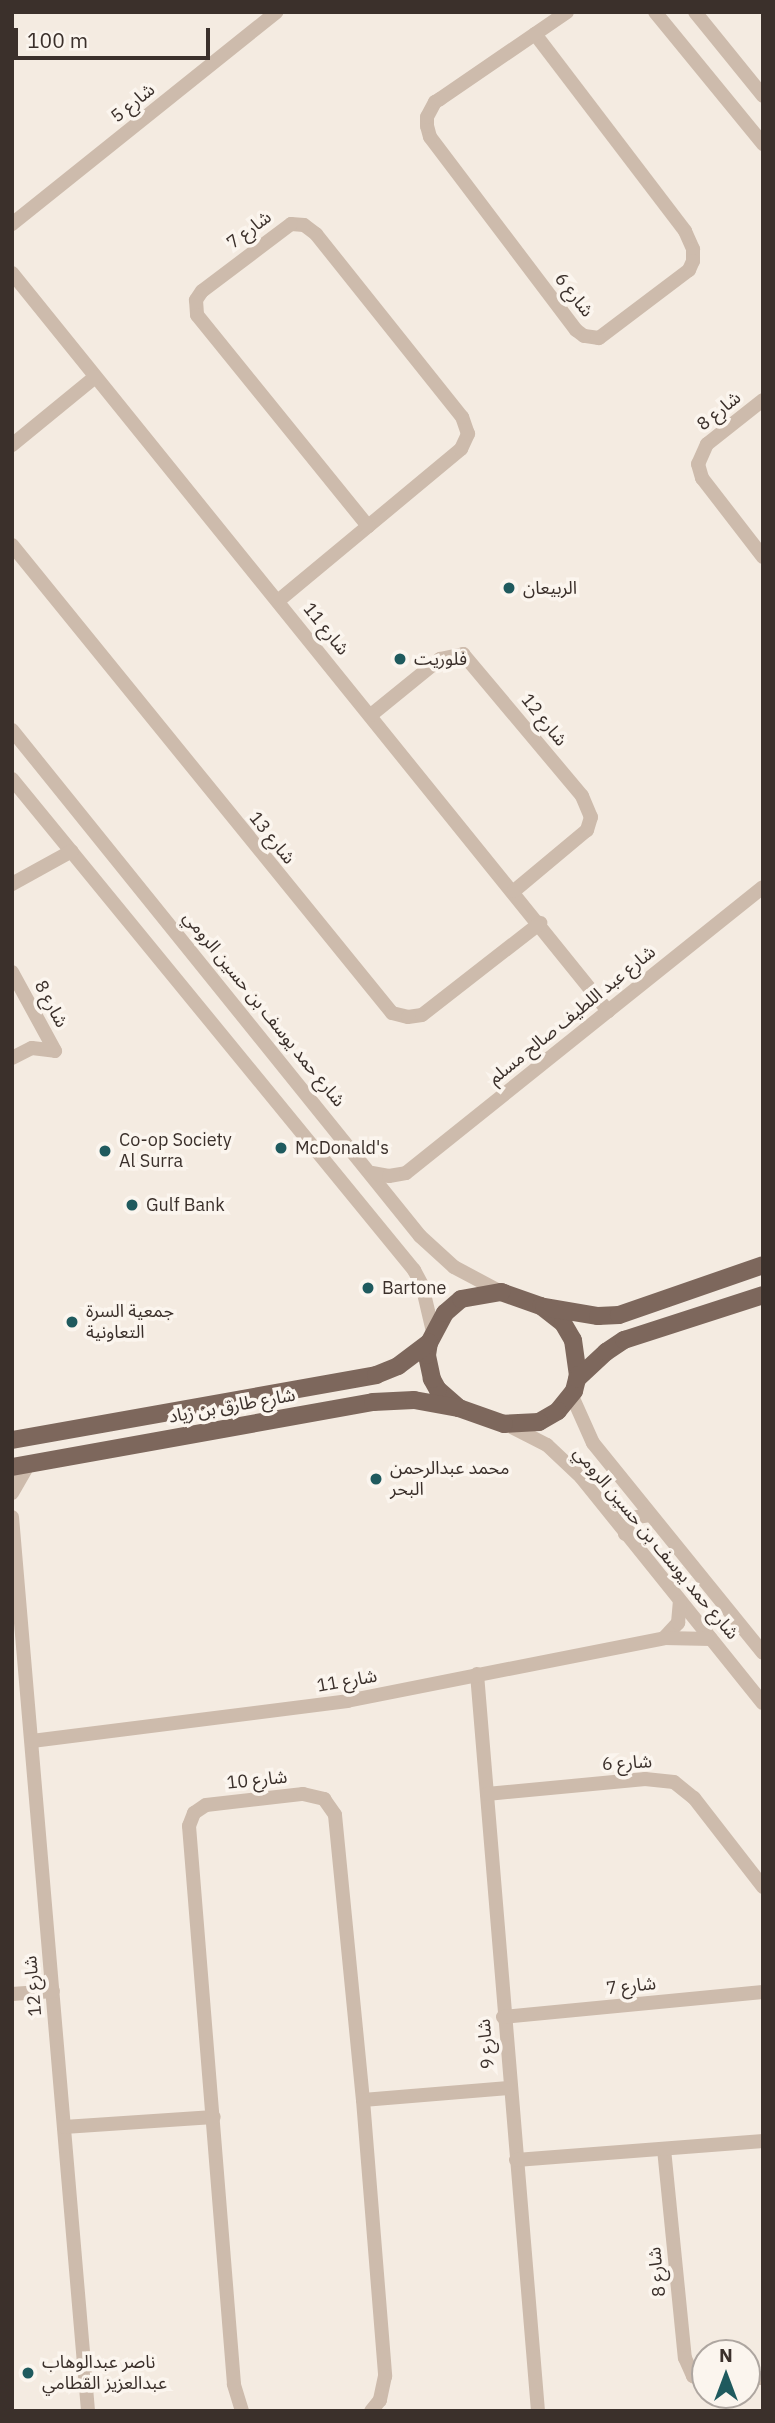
<!DOCTYPE html>
<meta charset="utf-8">
<style>
body{margin:0}
#map{position:relative;width:775px;height:2423px;overflow:hidden;background:#f4ebe1;font-family:"IBM Plex Sans","Noto Sans Arabic",sans-serif}
div>[style]{position:absolute}
.minor>*{height:14px;margin:-7px;padding:0 7px;transform-origin:7px;border-radius:7px;background:#cdbbac}
.major>*{height:18px;margin:-9px;padding:0 9px;transform-origin:9px;border-radius:9px;background:#7d675c}
.dots>*{width:19px;height:19px;translate:-50% -50%;box-sizing:border-box;border:4px solid #fbf5ee;border-radius:50%}
span{translate:-50% -50%;white-space:nowrap;text-align:center;line-height:1.15;-webkit-text-stroke:7px #fbf5ee;paint-order:stroke}
.street-label{font-size:18px;color:#3b302b}
.poi-label{font-size:18px;color:#3b302b}
.left{translate:0 -50%;text-align:left}
.frame{position:absolute;inset:0;border:14px solid #3b302b;pointer-events:none}
.north{position:absolute;left:691px;top:2339px;width:70px;height:70px;box-sizing:border-box;background:#fbf5ee;border:2px solid #aea6a0;border-radius:50%;rotate:0deg;font-size:19px;font-weight:700;line-height:28px;text-align:center;color:#3b302b}
.north::after{content:'';display:block;margin:auto;width:24px;height:32px;background:#1f5a5e;clip-path:polygon(50% 0,100% 100%,50% 72%,0 100%)}
.scale{position:absolute;left:14px;top:28px;width:196px;height:32px;box-sizing:border-box;border:4px solid #3b302b;border-top:0;padding-left:9px;font-size:21px;line-height:24px;white-space:nowrap;color:#3b302b;-webkit-text-stroke:5px #fbf5ee;paint-order:stroke}
</style>
<div id="map">
<div class="minor">
<i style="left:655px;top:12px;width:171px;rotate:50.7deg"></i>
<i style="left:695px;top:12px;width:108px;rotate:51deg"></i>
<i style="left:535px;top:34px;width:248px;rotate:52.7deg"></i>
<i style="left:685px;top:231px;width:20px;rotate:66deg"></i>
<i style="left:693px;top:249px;width:12px;rotate:90deg"></i>
<i style="left:693px;top:261px;width:10px;rotate:114deg"></i>
<i style="left:689px;top:270px;width:113px;rotate:142.9deg"></i>
<i style="left:599px;top:338px;width:15px;rotate:-172deg"></i>
<i style="left:584px;top:336px;width:10px;rotate:-143deg"></i>
<i style="left:576px;top:330px;width:242px;rotate:-127.1deg"></i>
<i style="left:430px;top:137px;width:11px;rotate:-105deg"></i>
<i style="left:427px;top:126px;width:9px;rotate:-90deg"></i>
<i style="left:427px;top:117px;width:17px;rotate:-62deg"></i>
<i style="left:435px;top:102px;width:6px;rotate:-31deg"></i>
<i style="left:440px;top:99px;width:154px;rotate:-34.4deg"></i>
<i style="left:12px;top:224px;width:339px;rotate:-38.7deg"></i>
<i style="left:12px;top:273px;width:949px;rotate:51.08deg"></i>
<i style="left:763px;top:400px;width:71px;rotate:141.8deg"></i>
<i style="left:707px;top:444px;width:22px;rotate:114deg"></i>
<i style="left:698px;top:464px;width:15px;rotate:74deg"></i>
<i style="left:702px;top:478px;width:100px;rotate:52.3deg"></i>
<i style="left:12px;top:445px;width:107px;rotate:-39.3deg"></i>
<i style="left:12px;top:545px;width:603px;rotate:50.92deg"></i>
<i style="left:392px;top:1013px;width:16px;rotate:14deg"></i>
<i style="left:408px;top:1017px;width:14px;rotate:-8deg"></i>
<i style="left:422px;top:1015px;width:150px;rotate:-37.9deg"></i>
<i style="left:278px;top:601px;width:238px;rotate:-39.7deg"></i>
<i style="left:461px;top:449px;width:17px;rotate:-65deg"></i>
<i style="left:468px;top:434px;width:18px;rotate:-109deg"></i>
<i style="left:462px;top:417px;width:234px;rotate:-128.6deg"></i>
<i style="left:316px;top:234px;width:15px;rotate:-143deg"></i>
<i style="left:304px;top:225px;width:13px;rotate:-176deg"></i>
<i style="left:291px;top:224px;width:111px;rotate:143deg"></i>
<i style="left:202px;top:291px;width:11px;rotate:124deg"></i>
<i style="left:196px;top:300px;width:15px;rotate:86deg"></i>
<i style="left:197px;top:315px;width:272px;rotate:51deg"></i>
<i style="left:371px;top:715px;width:89px;rotate:-39.1deg"></i>
<i style="left:440px;top:659px;width:24px;rotate:-12deg"></i>
<i style="left:463px;top:654px;width:185px;rotate:50deg"></i>
<i style="left:582px;top:796px;width:23px;rotate:67deg"></i>
<i style="left:591px;top:817px;width:14px;rotate:107deg"></i>
<i style="left:587px;top:830px;width:95px;rotate:140.1deg"></i>
<i style="left:12px;top:730px;width:650px;rotate:51.12deg"></i>
<i style="left:420px;top:1236px;width:46px;rotate:42.4deg"></i>
<i style="left:454px;top:1267px;width:53px;rotate:28deg"></i>
<i style="left:12px;top:779px;width:635px;rotate:50.69deg"></i>
<i style="left:414px;top:1270px;width:17px;rotate:62deg"></i>
<i style="left:422px;top:1285px;width:48px;rotate:76.8deg"></i>
<i style="left:12px;top:884px;width:68px;rotate:-28.8deg"></i>
<i style="left:12px;top:972px;width:90px;rotate:61.4deg"></i>
<i style="left:12px;top:1058px;width:22px;rotate:-27deg"></i>
<i style="left:32px;top:1048px;width:23px;rotate:7deg"></i>
<i style="left:372px;top:1173px;width:17px;rotate:10deg"></i>
<i style="left:389px;top:1176px;width:17px;rotate:-10deg"></i>
<i style="left:406px;top:1173px;width:457px;rotate:-38.7deg"></i>
<i style="left:572px;top:1396px;width:51px;rotate:65.9deg"></i>
<i style="left:593px;top:1443px;width:270px;rotate:51deg"></i>
<i style="left:506px;top:1424px;width:46px;rotate:27.1deg"></i>
<i style="left:547px;top:1445px;width:47px;rotate:43.3deg"></i>
<i style="left:581px;top:1477px;width:290px;rotate:51.2deg"></i>
<i style="left:12px;top:1493px;width:34px;rotate:-60deg"></i>
<i style="left:12px;top:1517px;width:897px;rotate:85.14deg"></i>
<i style="left:625px;top:1534px;width:17px;rotate:-69deg"></i>
<i style="left:631px;top:1518px;width:19px;rotate:-9deg"></i>
<i style="left:664px;top:1638px;width:21px;rotate:-47deg"></i>
<i style="left:678px;top:1623px;width:21px;rotate:-85deg"></i>
<i style="left:477px;top:1674px;width:740px;rotate:85.27deg"></i>
<i style="left:32px;top:1741px;width:318px;rotate:-7.2deg"></i>
<i style="left:347px;top:1701px;width:323px;rotate:-11.2deg"></i>
<i style="left:664px;top:1638px;width:47px;rotate:1.2deg"></i>
<i style="left:487px;top:1794px;width:159px;rotate:-5.4deg"></i>
<i style="left:645px;top:1779px;width:29px;rotate:6deg"></i>
<i style="left:674px;top:1782px;width:26px;rotate:39deg"></i>
<i style="left:694px;top:1798px;width:113px;rotate:52.2deg"></i>
<i style="left:12px;top:1994px;width:41px;rotate:-4.2deg"></i>
<i style="left:503px;top:2017px;width:261px;rotate:-5.5deg"></i>
<i style="left:363px;top:2100px;width:146px;rotate:-4.7deg"></i>
<i style="left:64px;top:2127px;width:150px;rotate:-3.8deg"></i>
<i style="left:664px;top:2149px;width:210px;rotate:84.3deg"></i>
<i style="left:685px;top:2358px;width:20px;rotate:66deg"></i>
<i style="left:693px;top:2376px;width:13px;rotate:27deg"></i>
<i style="left:516px;top:2160px;width:248px;rotate:-4.4deg"></i>
<i style="left:747px;top:2379px;width:16px;rotate:-4deg"></i>
<i style="left:242px;top:2411px;width:28px;rotate:-107deg"></i>
<i style="left:234px;top:2384px;width:560px;rotate:-94.61deg"></i>
<i style="left:189px;top:1826px;width:14px;rotate:-69deg"></i>
<i style="left:194px;top:1813px;width:14px;rotate:-34deg"></i>
<i style="left:206px;top:1805px;width:98px;rotate:-6.5deg"></i>
<i style="left:303px;top:1794px;width:22px;rotate:13deg"></i>
<i style="left:324px;top:1799px;width:19px;rotate:55deg"></i>
<i style="left:335px;top:1815px;width:286px;rotate:84.4deg"></i>
<i style="left:363px;top:2100px;width:277px;rotate:85.4deg"></i>
<i style="left:385px;top:2376px;width:25px;rotate:102deg"></i>
<i style="left:380px;top:2400px;width:14px;rotate:129deg"></i>
</div>
<div class="major">
<i style="left:501px;top:1292px;width:42px;rotate:19.3deg"></i>
<i style="left:541px;top:1306px;width:28px;rotate:38deg"></i>
<i style="left:563px;top:1323px;width:20px;rotate:60deg"></i>
<i style="left:573px;top:1340px;width:35px;rotate:82deg"></i>
<i style="left:578px;top:1375px;width:16px;rotate:104deg"></i>
<i style="left:574px;top:1391px;width:26px;rotate:129deg"></i>
<i style="left:558px;top:1411px;width:22px;rotate:150deg"></i>
<i style="left:539px;top:1422px;width:35px;rotate:177deg"></i>
<i style="left:504px;top:1424px;width:48px;rotate:-160.4deg"></i>
<i style="left:459px;top:1408px;width:28px;rotate:-139deg"></i>
<i style="left:438px;top:1390px;width:13px;rotate:-119deg"></i>
<i style="left:432px;top:1379px;width:25px;rotate:-102deg"></i>
<i style="left:427px;top:1355px;width:12px;rotate:-81deg"></i>
<i style="left:429px;top:1343px;width:34px;rotate:-62deg"></i>
<i style="left:445px;top:1313px;width:21px;rotate:-41deg"></i>
<i style="left:461px;top:1299px;width:41px;rotate:-9.9deg"></i>
<i style="left:544px;top:1307px;width:55px;rotate:9.5deg"></i>
<i style="left:598px;top:1316px;width:21px;rotate:-3deg"></i>
<i style="left:619px;top:1315px;width:152px;rotate:-19.1deg"></i>
<i style="left:577px;top:1379px;width:40px;rotate:-43deg"></i>
<i style="left:606px;top:1352px;width:22px;rotate:-34deg"></i>
<i style="left:624px;top:1340px;width:146px;rotate:-17.9deg"></i>
<i style="left:12px;top:1440px;width:370px;rotate:-10.1deg"></i>
<i style="left:376px;top:1375px;width:24px;rotate:-22deg"></i>
<i style="left:398px;top:1366px;width:39px;rotate:-37deg"></i>
<i style="left:12px;top:1467px;width:367px;rotate:-10.2deg"></i>
<i style="left:373px;top:1402px;width:41px;rotate:-2.8deg"></i>
<i style="left:414px;top:1400px;width:46px;rotate:10.1deg"></i>
</div>
<div class="dots">
<i style="left:509px;top:588px;background:#1f5a5e"></i>
<i style="left:400px;top:659px;background:#1f5a5e"></i>
<i style="left:281px;top:1148px;background:#1f5a5e"></i>
<i style="left:105px;top:1151px;background:#1f5a5e"></i>
<i style="left:132px;top:1205px;background:#1f5a5e"></i>
<i style="left:368px;top:1288px;background:#1f5a5e"></i>
<i style="left:72px;top:1322px;background:#1f5a5e"></i>
<i style="left:376px;top:1479px;background:#1f5a5e"></i>
<i style="left:28px;top:2373px;background:#1f5a5e"></i>
</div>
<div class="street-label">
<span style="left:133px;top:103px;rotate:-39deg">شارع 5</span>
<span style="left:249px;top:230px;rotate:-37deg">شارع 7</span>
<span style="left:574px;top:295px;rotate:52deg">شارع 6</span>
<span style="left:719px;top:411px;rotate:-39deg">شارع 8</span>
<span style="left:326px;top:629px;rotate:51deg">شارع 11</span>
<span style="left:544px;top:720px;rotate:51deg">شارع 12</span>
<span style="left:272px;top:838px;rotate:51deg">شارع 13</span>
<span style="left:51px;top:1004px;rotate:62deg">شارع 8</span>
<span style="left:264px;top:1009px;rotate:51deg">شارع حمد يوسف بن حسين الرومي</span>
<span style="left:572px;top:1015px;rotate:-39deg">شارع عبد اللطيف صالح مسلم</span>
<span style="left:232px;top:1406px;rotate:-10deg">شارع طارق بن زياد</span>
<span style="left:656px;top:1543px;rotate:50deg">شارع حمد يوسف بن حسين الرومي</span>
<span style="left:347px;top:1681px;rotate:-10deg">شارع 11</span>
<span style="left:627px;top:1763px;rotate:-3deg">شارع 6</span>
<span style="left:257px;top:1780px;rotate:-6deg">شارع 10</span>
<span style="left:33px;top:1986px;rotate:-95deg">شارع 12</span>
<span style="left:631px;top:1986px;rotate:-6deg">شارع 7</span>
<span style="left:486px;top:2044px;rotate:-95deg">شارع 9</span>
<span style="left:657px;top:2272px;rotate:-96deg">شارع 8</span>
</div>
<div class="poi-label">
<span class="left" style="left:523px;top:588px">الربيعان</span>
<span class="left" style="left:414px;top:659px">فلوريت</span>
<span class="left" style="left:119px;top:1151px">Co-op Society<br>Al Surra</span>
<span class="left" style="left:295px;top:1148px">McDonald's</span>
<span class="left" style="left:146px;top:1205px">Gulf Bank</span>
<span class="left" style="left:382px;top:1288px">Bartone</span>
<span class="left" style="left:86px;top:1322px">جمعية السرة<br>التعاونية</span>
<span class="left" style="left:390px;top:1479px">محمد عبدالرحمن<br>البحر</span>
<span class="left" style="left:42px;top:2373px">ناصر عبدالوهاب<br>عبدالعزيز القطامي</span>
</div>
<div class="frame"></div>
<div class="north">N</div>
<div class="scale">100 m</div>
</div>
